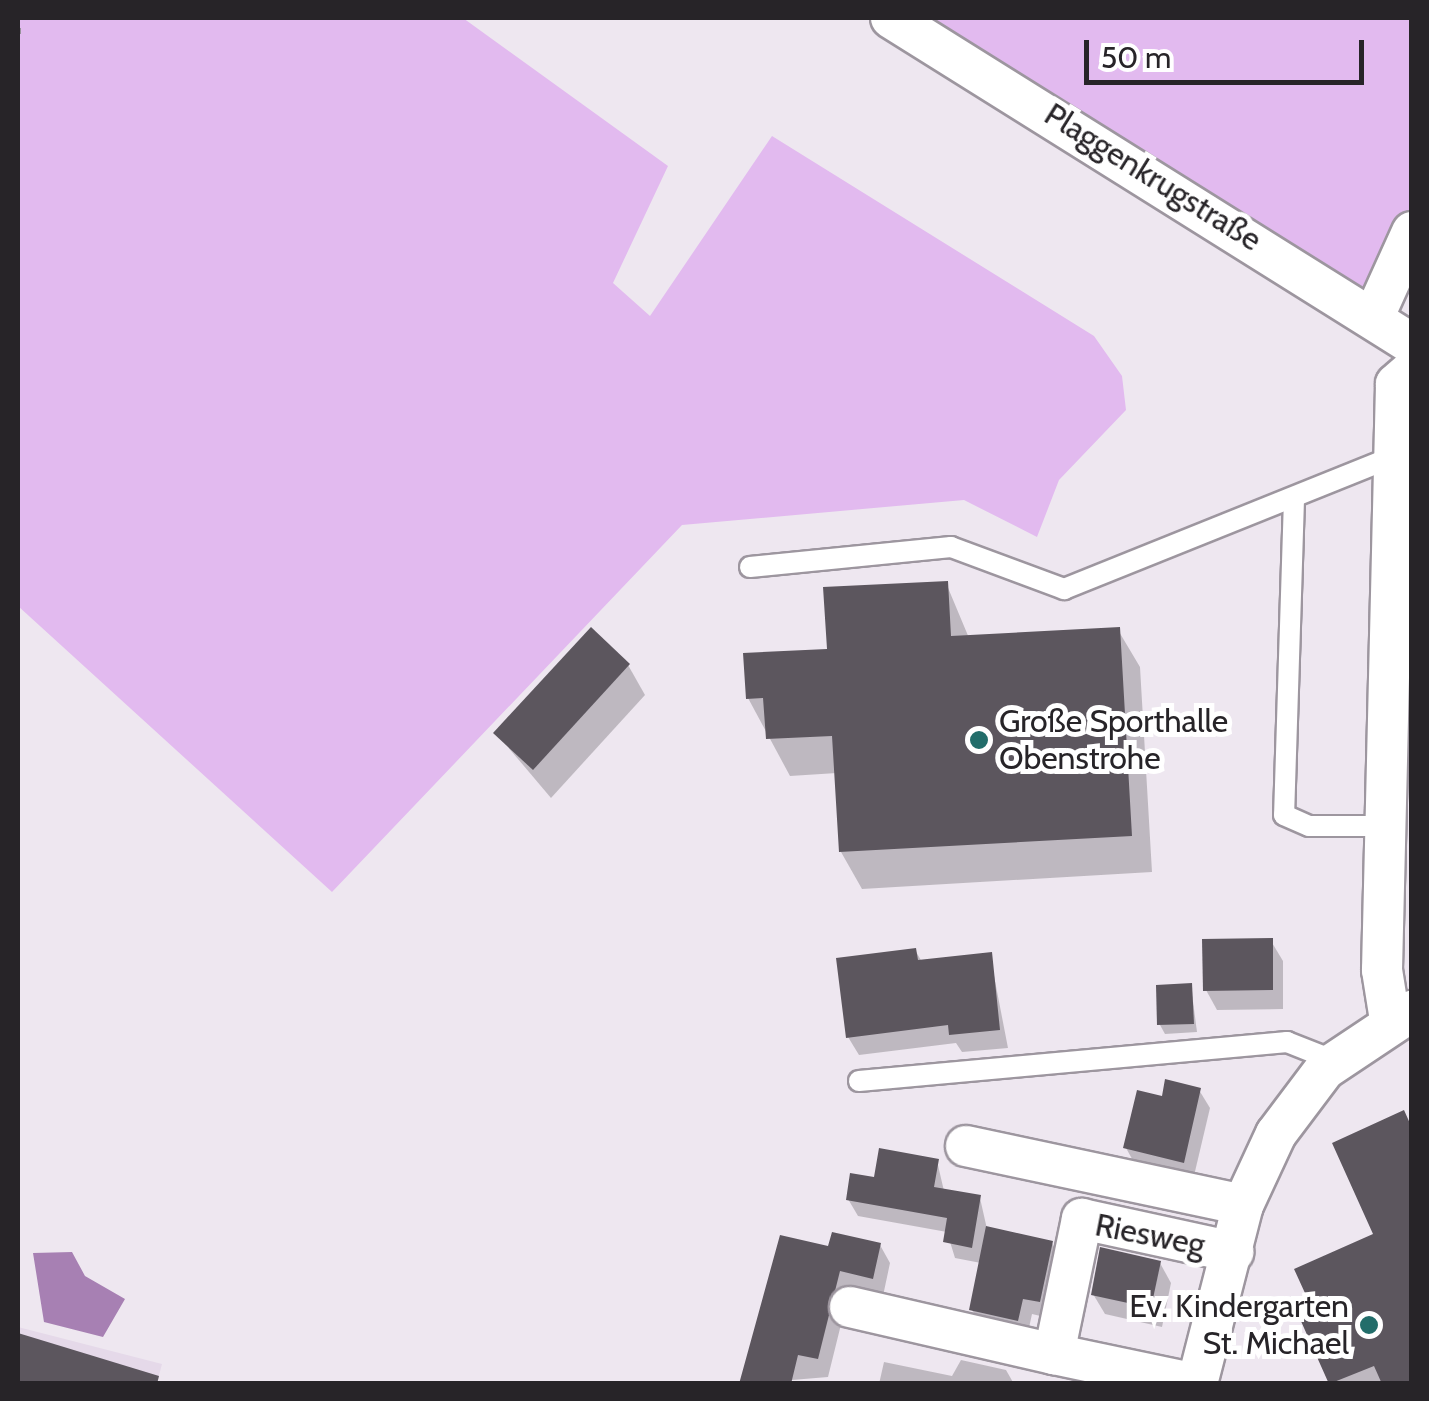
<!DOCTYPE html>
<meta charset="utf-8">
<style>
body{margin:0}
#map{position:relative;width:1429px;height:1401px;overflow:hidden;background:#eee7f0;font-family:Cabin,sans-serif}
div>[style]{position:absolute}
.built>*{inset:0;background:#e5d9e9}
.green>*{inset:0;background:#e2baef}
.water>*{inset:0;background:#a780b3}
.shadow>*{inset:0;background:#0003}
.building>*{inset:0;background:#5c565e}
.path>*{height:6px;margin-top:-3px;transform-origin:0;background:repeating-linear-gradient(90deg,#98939a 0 5px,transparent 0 13px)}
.roads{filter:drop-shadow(2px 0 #9d969f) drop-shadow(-2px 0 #9d969f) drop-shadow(0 2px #9d969f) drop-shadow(0 -2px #9d969f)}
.service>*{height:20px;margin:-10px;padding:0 10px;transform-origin:10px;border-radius:10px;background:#fff}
.minor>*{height:40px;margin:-20px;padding:0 20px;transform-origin:20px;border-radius:20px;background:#fff}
.dots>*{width:28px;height:28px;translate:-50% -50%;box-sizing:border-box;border:5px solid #fff;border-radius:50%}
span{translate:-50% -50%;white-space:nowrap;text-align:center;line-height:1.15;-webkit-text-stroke:10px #fff;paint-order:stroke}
.street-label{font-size:32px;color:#272428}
.poi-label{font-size:32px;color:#272428}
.left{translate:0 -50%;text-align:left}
.right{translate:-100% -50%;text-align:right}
.frame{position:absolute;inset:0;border:20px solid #272428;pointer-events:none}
.scale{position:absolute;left:1084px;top:40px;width:280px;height:45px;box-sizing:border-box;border:5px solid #272428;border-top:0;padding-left:12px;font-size:30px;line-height:35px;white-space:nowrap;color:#272428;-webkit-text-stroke:8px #fff;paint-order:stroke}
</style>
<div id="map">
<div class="built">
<i style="clip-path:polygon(18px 1327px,162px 1364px,157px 1383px,18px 1383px)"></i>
</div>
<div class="green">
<i style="clip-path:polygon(18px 18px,463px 18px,668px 166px,613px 283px,650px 316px,772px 136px,1094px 336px,1122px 376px,1126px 410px,1059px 480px,1037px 537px,964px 500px,682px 525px,332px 892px,18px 606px)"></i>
<i style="clip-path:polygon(891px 18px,1411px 18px,1411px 232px,1375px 314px)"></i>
</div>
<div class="water">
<i style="clip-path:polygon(72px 1252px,85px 1276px,125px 1299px,103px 1337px,44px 1322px,33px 1253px)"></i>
</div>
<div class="shadow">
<i style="clip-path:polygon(946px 583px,969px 638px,1118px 630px,1140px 667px,1152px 872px,862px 889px,841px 852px,837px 773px,790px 776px,748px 698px)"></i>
<i style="clip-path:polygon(628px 665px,645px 695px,551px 798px,496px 733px)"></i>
<i style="clip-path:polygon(1271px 941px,1283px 961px,1283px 1009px,1217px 1010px,1206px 990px)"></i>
<i style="clip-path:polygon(915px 950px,922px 962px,990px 955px,1008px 1048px,962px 1052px,956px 1043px,859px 1055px,848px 1037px)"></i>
<i style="clip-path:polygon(1191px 986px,1197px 1032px,1165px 1034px,1160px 1025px)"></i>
<i style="clip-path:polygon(1199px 1090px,1210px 1108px,1193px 1180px,1136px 1166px,1126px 1148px,1163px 1099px)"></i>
<i style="clip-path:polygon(937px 1161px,944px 1191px,980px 1198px,987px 1229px,1052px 1243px,1061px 1260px,1049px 1318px,1032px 1314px,1027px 1337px,982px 1327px,972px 1310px,981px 1263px,955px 1258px,947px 1232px,858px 1216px,848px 1199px,876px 1180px)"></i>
<i style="clip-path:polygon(1376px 1235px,1412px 1384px,1332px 1384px,1299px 1311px)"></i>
<i style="clip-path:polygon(880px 1245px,890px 1263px,883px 1296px,850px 1288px,828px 1377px,743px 1384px,830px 1249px)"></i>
<i style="clip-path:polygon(1160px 1263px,1171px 1283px,1162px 1327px,1105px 1314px,1093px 1294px)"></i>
<i style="clip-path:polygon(961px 1360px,1006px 1370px,1014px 1384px,879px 1384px,884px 1362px,952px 1376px)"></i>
</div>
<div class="building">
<i style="clip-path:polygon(948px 581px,951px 636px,1120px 627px,1132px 836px,839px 852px,832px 736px,766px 739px,763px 698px,746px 699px,743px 653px,827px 649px,823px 587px)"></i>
<i style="clip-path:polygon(591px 627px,630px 664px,533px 770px,493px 733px)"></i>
<i style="clip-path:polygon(1273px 938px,1273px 990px,1203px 991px,1202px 939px)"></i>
<i style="clip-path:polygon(916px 948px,918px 960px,992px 952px,1000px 1030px,949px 1035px,948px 1025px,846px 1038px,836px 958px)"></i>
<i style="clip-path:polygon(1192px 983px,1194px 1024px,1157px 1025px,1156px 985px)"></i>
<i style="clip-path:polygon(1165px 1079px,1201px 1088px,1184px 1163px,1123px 1148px,1137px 1090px,1162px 1096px)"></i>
<i style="clip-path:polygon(1404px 1110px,1412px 1128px,1412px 1384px,1382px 1384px,1374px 1366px,1329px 1384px,1296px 1310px,1310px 1304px,1294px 1269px,1373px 1234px,1332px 1143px)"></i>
<i style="clip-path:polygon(879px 1148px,939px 1159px,934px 1187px,981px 1195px,972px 1248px,943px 1242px,947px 1218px,846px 1200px,850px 1173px,874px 1177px)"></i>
<i style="clip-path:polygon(986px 1226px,1053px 1241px,1040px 1302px,1023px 1299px,1018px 1321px,969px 1310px)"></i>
<i style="clip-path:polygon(832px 1232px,881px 1243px,873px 1279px,840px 1271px,818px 1359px,798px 1355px,791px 1384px,739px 1384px,780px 1235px,828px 1246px)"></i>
<i style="clip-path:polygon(1100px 1247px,1161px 1261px,1151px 1308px,1091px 1295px)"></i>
<i style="clip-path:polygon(18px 1333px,159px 1376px,157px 1384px,18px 1384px)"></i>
</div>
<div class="path">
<i style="left:18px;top:31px;width:3px"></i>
</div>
<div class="roads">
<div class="service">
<i style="left:1294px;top:499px;width:316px;rotate:91.8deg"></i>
<i style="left:1284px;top:815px;width:27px;rotate:24deg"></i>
<i style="left:1309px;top:826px;width:76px"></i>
<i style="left:750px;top:567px;width:202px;rotate:-5.7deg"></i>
<i style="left:951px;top:547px;width:121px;rotate:20.4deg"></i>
<i style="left:1064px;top:589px;width:357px;rotate:-21.9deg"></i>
<i style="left:859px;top:1081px;width:430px;rotate:-5.2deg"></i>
<i style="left:1287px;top:1042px;width:52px;rotate:21.6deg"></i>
</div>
<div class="minor">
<i style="left:891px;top:18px;width:615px;rotate:32.04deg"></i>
<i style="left:1375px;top:314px;width:90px;rotate:-65.7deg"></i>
<i style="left:1390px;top:1020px;width:51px;rotate:-99.1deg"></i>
<i style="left:1382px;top:970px;width:586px;rotate:-88.63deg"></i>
<i style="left:1396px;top:384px;width:21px;rotate:-41deg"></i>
<i style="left:966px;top:1146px;width:283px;rotate:12deg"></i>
<i style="left:850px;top:1307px;width:209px;rotate:13deg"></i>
<i style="left:1196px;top:1384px;width:145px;rotate:-168.1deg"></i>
<i style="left:1054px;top:1354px;width:138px;rotate:-78.3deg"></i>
<i style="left:1082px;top:1219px;width:155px;rotate:12.3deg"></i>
<i style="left:1197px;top:1384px;width:185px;rotate:-75.6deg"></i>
<i style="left:1243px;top:1205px;width:78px;rotate:-65.1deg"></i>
<i style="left:1276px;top:1134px;width:81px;rotate:-53deg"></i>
<i style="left:1325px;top:1069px;width:105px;rotate:-33.7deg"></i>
</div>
</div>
<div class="dots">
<i style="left:979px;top:740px;background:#226d6a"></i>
<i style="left:1369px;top:1325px;background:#226d6a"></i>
</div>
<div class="street-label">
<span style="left:1153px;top:177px;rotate:32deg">Plaggenkrugstraße</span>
<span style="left:1150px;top:1235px;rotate:11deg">Riesweg</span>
</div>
<div class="poi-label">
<span class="left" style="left:999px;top:740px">Große Sporthalle<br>Obenstrohe</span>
<span class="right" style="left:1349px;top:1325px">Ev. Kindergarten<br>St. Michael</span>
</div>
<div class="frame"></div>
<div class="scale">50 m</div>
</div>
